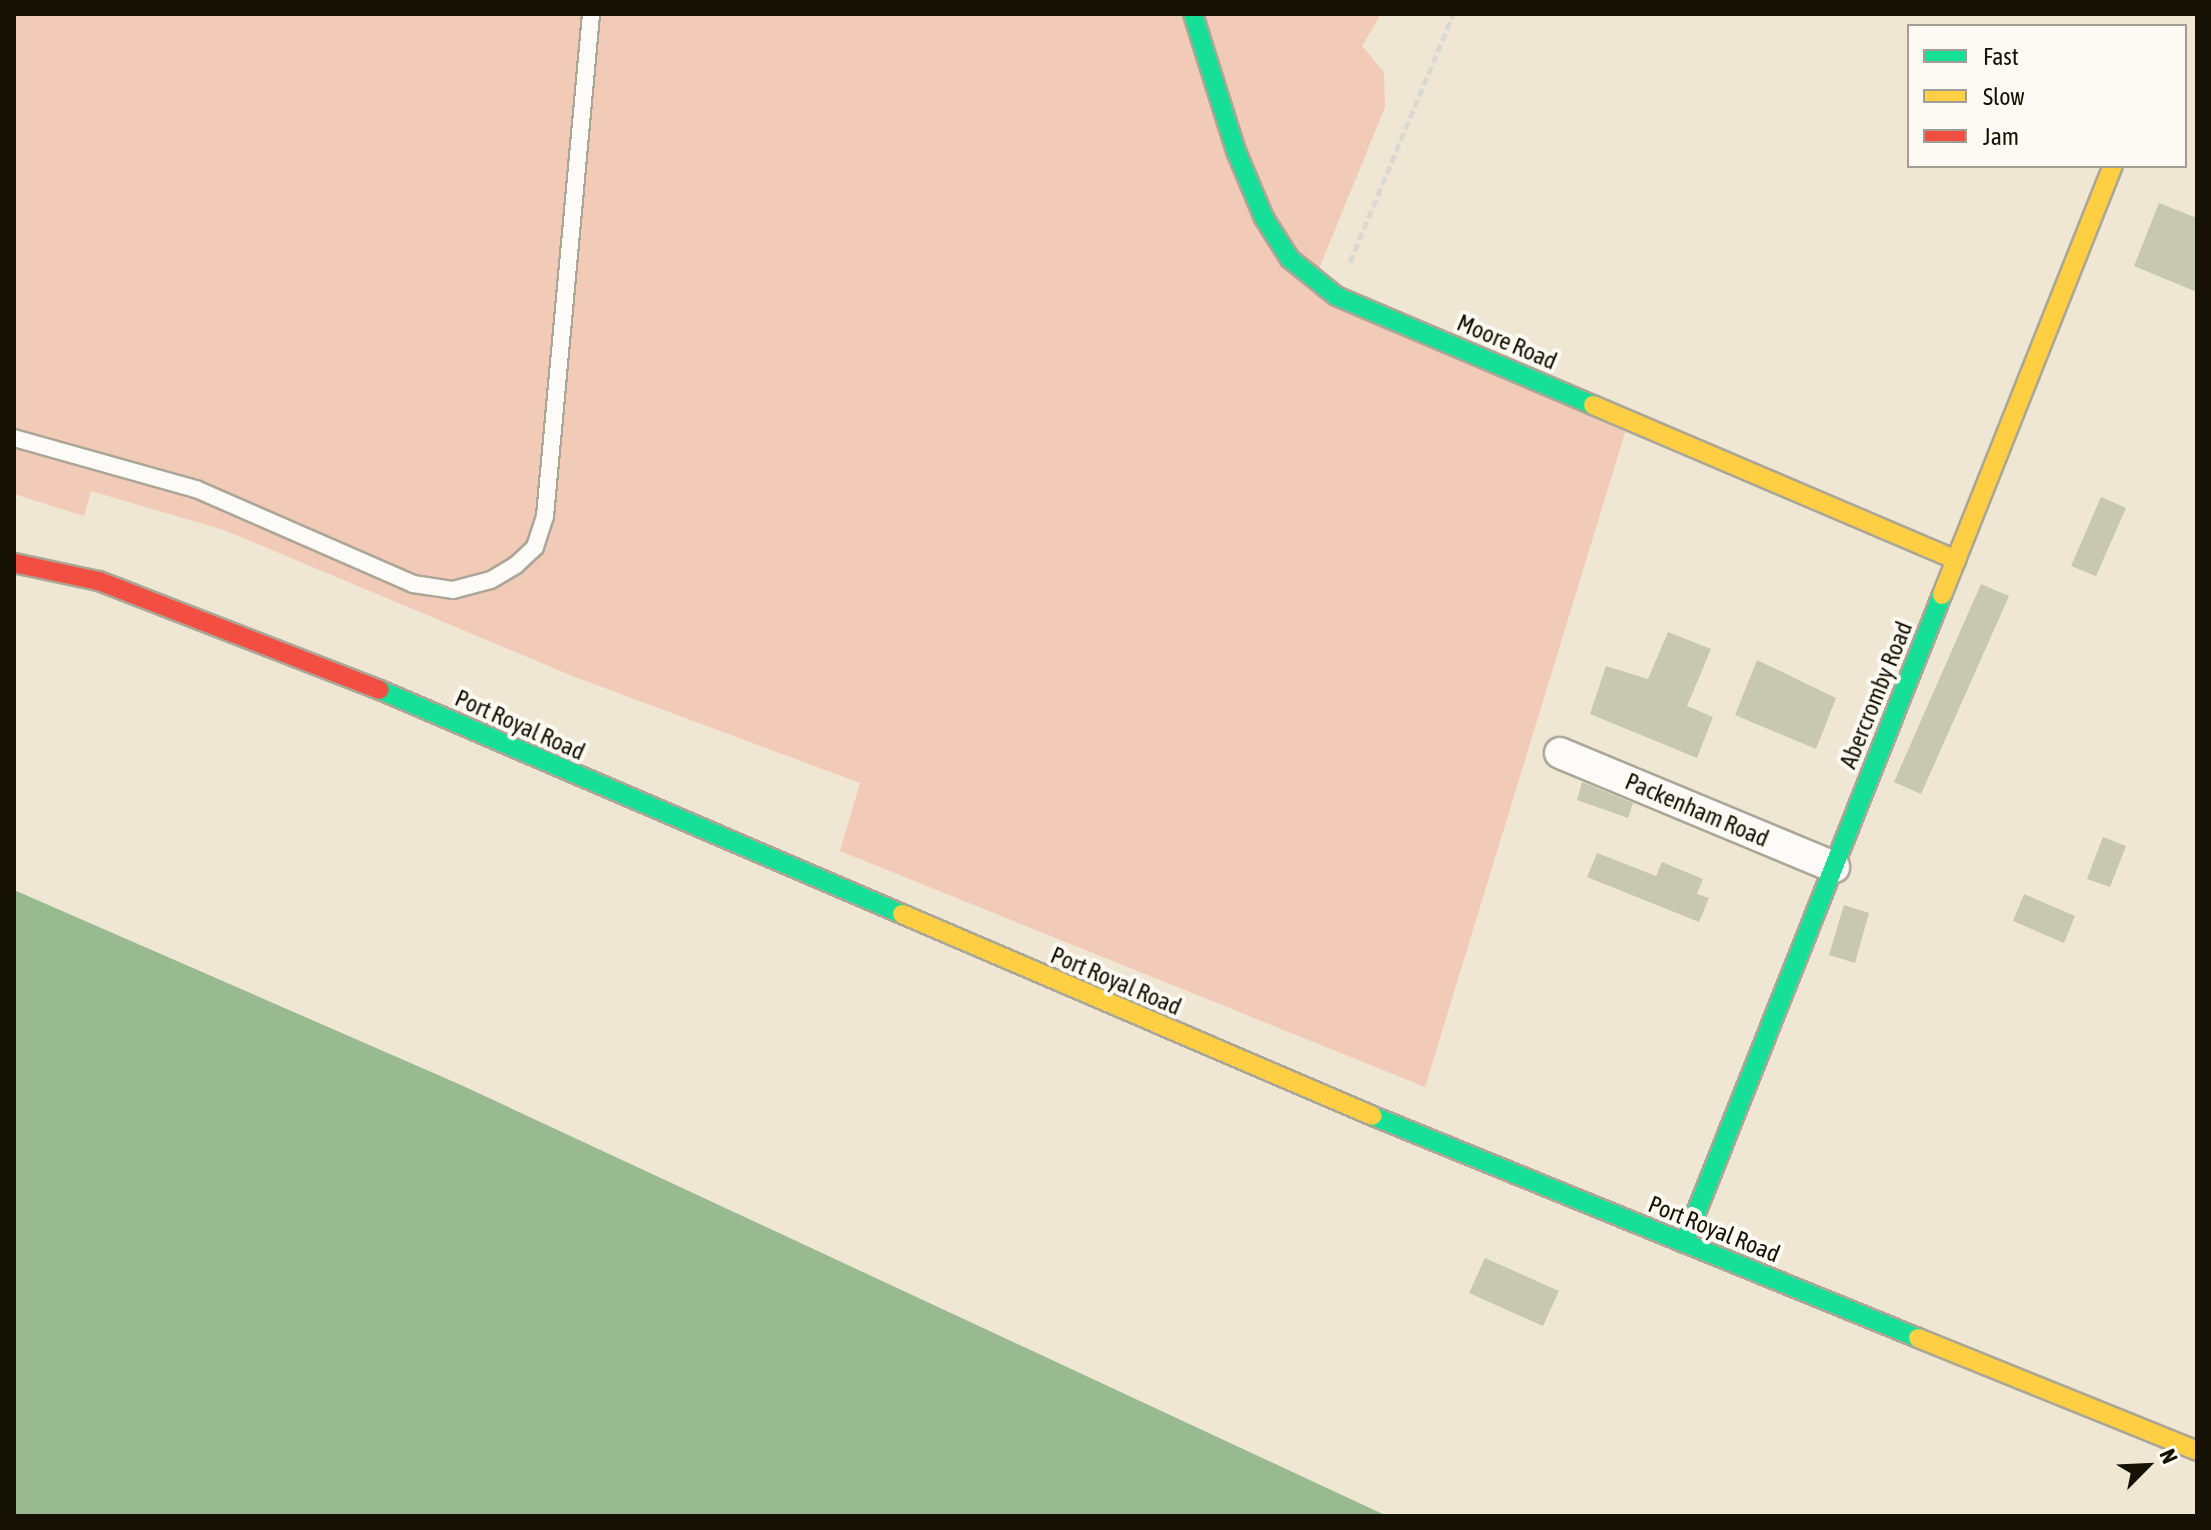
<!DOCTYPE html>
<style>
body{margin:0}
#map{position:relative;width:2211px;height:1530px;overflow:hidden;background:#efe7d3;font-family:"Asap Condensed",sans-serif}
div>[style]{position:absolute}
.green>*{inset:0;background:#f2cab8}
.water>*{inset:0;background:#99b990}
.building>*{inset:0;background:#c8c7b1}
.path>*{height:5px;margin-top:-2.5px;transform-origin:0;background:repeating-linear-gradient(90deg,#dcd9d3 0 8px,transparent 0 12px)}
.roads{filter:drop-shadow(2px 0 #aba696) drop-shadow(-2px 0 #aba696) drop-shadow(0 2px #aba696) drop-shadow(0 -2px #aba696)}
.lane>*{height:16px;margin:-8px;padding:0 8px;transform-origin:8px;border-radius:8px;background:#fdfbf8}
.street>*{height:30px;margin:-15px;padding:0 15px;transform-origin:15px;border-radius:15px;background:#fdfbf8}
.fast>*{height:18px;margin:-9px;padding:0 9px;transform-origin:9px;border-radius:9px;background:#16e098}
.slow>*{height:18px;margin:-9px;padding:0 9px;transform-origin:9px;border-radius:9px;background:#ffcf43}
.jam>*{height:18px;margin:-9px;padding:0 9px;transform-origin:9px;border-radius:9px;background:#f24e42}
span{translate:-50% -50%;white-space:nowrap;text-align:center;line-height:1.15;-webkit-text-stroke:8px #fdfaf3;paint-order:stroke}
.street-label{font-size:24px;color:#151105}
.frame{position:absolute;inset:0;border:16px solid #151105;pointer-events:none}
.legend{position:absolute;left:1907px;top:24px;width:280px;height:144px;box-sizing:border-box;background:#fdfaf3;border:2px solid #a09d94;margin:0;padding:10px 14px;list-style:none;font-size:24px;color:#151105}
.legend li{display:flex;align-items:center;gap:16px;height:40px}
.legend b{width:40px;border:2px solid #a09d94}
.north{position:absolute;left:2107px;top:1426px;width:80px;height:80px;-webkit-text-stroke:6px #fdfaf3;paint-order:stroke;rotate:66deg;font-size:22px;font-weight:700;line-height:32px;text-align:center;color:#151105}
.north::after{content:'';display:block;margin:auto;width:28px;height:36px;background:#151105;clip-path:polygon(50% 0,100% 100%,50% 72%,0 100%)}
</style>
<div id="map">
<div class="green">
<i style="clip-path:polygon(14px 14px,1381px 14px,1362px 46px,1384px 72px,1385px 107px,1315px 279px,1628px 423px,1425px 1087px,840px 851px,860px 783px,575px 677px,224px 530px,91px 491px,84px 516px,14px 494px)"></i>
</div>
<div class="water">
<i style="clip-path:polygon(14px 890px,461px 1085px,1387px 1516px,14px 1516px)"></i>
</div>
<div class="building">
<i style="clip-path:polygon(2159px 203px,2197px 218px,2197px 292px,2134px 266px)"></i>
<i style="clip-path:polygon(2101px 497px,2126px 508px,2096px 576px,2071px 566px)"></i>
<i style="clip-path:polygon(1981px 584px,2009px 596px,1921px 794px,1894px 782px)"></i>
<i style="clip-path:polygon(1668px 632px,1711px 649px,1687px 706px,1713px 717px,1697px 758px,1590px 714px,1606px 666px,1648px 679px)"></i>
<i style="clip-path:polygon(1757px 660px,1836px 698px,1816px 749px,1735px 715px)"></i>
<i style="clip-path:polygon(1582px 782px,1633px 803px,1628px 818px,1577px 800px)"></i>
<i style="clip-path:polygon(2103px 837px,2126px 846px,2110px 887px,2087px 879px)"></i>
<i style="clip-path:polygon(1597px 853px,1656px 876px,1662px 862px,1703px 879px,1697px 894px,1709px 898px,1699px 922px,1587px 877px)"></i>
<i style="clip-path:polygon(2024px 894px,2075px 916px,2064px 943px,2013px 921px)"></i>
<i style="clip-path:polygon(1844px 905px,1869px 913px,1855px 963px,1829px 955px)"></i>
<i style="clip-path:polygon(1485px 1258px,1559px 1291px,1543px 1326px,1469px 1293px)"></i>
</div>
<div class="path">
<i style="left:1350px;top:262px;width:269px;rotate:-67.4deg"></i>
</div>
<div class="roads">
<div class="lane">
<i style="left:14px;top:438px;width:189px;rotate:15.7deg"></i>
<i style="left:196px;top:489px;width:237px;rotate:23.6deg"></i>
<i style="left:413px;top:584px;width:40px;rotate:8.5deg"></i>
<i style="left:453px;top:590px;width:39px;rotate:-15deg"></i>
<i style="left:491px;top:580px;width:29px;rotate:-31deg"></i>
<i style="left:516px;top:565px;width:26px;rotate:-43deg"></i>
<i style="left:535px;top:547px;width:33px;rotate:-72deg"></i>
<i style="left:545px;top:516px;width:504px;rotate:-84.76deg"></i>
</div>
<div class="street">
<i style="left:1560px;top:753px;width:297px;rotate:22.6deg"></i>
</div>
<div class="fast">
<i style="left:1193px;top:14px;width:144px;rotate:72.6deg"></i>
<i style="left:1236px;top:151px;width:73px;rotate:67.3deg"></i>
<i style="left:1264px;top:218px;width:49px;rotate:57.6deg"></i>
<i style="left:1290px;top:259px;width:59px;rotate:38.8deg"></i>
<i style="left:1336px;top:296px;width:279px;rotate:23deg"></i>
<i style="left:380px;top:690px;width:568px;rotate:23.23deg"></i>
<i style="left:1373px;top:1116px;width:588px;rotate:22.16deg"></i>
<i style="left:1684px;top:1243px;width:697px;rotate:-68.29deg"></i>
</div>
<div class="slow">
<i style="left:1593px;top:405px;width:395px;rotate:23.1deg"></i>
<i style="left:1942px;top:595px;width:462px;rotate:-68.3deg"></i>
<i style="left:902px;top:914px;width:512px;rotate:23.21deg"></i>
<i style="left:1918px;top:1338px;width:301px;rotate:22deg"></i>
</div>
<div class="jam">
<i style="left:14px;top:563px;width:87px;rotate:12deg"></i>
<i style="left:99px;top:581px;width:301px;rotate:21.2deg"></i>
</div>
</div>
<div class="street-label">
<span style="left:1507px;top:342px;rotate:23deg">Moore Road</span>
<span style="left:1876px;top:695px;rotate:-68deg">Abercromby Road</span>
<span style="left:520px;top:725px;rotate:24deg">Port Royal Road</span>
<span style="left:1697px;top:810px;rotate:23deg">Packenham Road</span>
<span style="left:1116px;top:981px;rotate:23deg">Port Royal Road</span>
<span style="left:1714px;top:1229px;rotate:22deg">Port Royal Road</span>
</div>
<div class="frame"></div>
<ul class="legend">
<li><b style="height:10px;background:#16e098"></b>Fast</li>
<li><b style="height:10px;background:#ffcf43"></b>Slow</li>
<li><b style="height:10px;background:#f24e42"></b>Jam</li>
</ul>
<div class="north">N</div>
</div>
